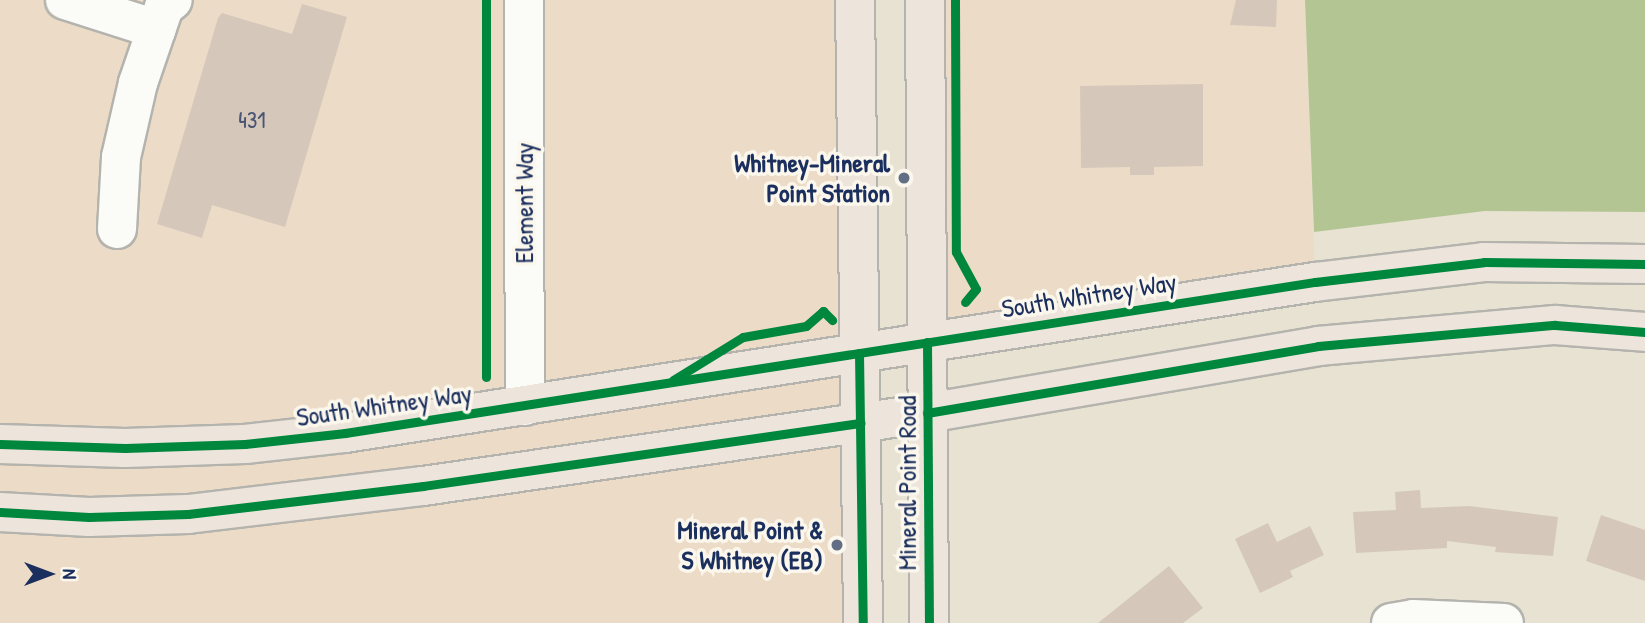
<!DOCTYPE html>
<style>
body{margin:0}
#map{position:relative;width:1645px;height:623px;overflow:hidden;background:#e7e2d1;font-family:"Patrick Hand",sans-serif}
div>[style]{position:absolute}
.built>*{inset:0;background:#ecdbc6}
.forest>*{inset:0;background:#b4c594}
.building>*{inset:0;background:#d5c8ba}
.roads{filter:drop-shadow(2px 0 #b4b3ad) drop-shadow(-2px 0 #b4b3ad) drop-shadow(0 2px #b4b3ad) drop-shadow(0 -2px #b4b3ad)}
.minor>*{height:38px;margin:-19px;padding:0 19px;transform-origin:19px;border-radius:19px;background:#fbfbf8}
.major>*{height:38px;margin:-19px;padding:0 19px;transform-origin:19px;border-radius:19px;background:#ede5dc}
.cycleway>*{height:9px;margin:-4.5px;padding:0 4.5px;transform-origin:4.5px;border-radius:4.5px;background:#00873e}
.dots>*{width:19px;height:19px;translate:-50% -50%;box-sizing:border-box;border:4px solid #fbf7ec;border-radius:50%}
span{translate:-50% -50%;white-space:nowrap;text-align:center;line-height:1.15;-webkit-text-stroke:7px #fbf7ec;paint-order:stroke}
.number-label{font-size:23px;color:#4a5575}
.number-label span{-webkit-text-stroke-width:0}
.poi-label{font-size:26px;color:#1b2f5e;font-weight:700}
.right{translate:-100% -50%;text-align:right}
.street-label{font-size:26px;color:#1b2f5e}
.north{position:absolute;left:14px;top:539px;width:70px;height:70px;-webkit-text-stroke:5px #fbf7ec;paint-order:stroke;rotate:90deg;font-size:19px;font-weight:700;line-height:28px;text-align:center;color:#1b2f5e}
.north::after{content:'';display:block;margin:auto;width:24px;height:32px;background:#1b2f5e;clip-path:polygon(50% 0,100% 100%,50% 72%,0 100%)}
</style>
<div id="map">
<div class="built">
<i style="clip-path:polygon(0 0,855px 0,863px 623px,0 623px)"></i>
<i style="clip-path:polygon(925px 0,1305px 0,1315px 282px,927px 342px)"></i>
</div>
<div class="forest">
<i style="clip-path:polygon(1305px 0,1645px 0,1645px 212px,1485px 211px,1314px 232px)"></i>
</div>
<div class="building">
<i style="clip-path:polygon(1236px 0,1277px 0,1276px 27px,1230px 25px)"></i>
<i style="clip-path:polygon(302px 4px,347px 17px,285px 227px,212px 205px,202px 238px,157px 224px,218px 18px,222px 13px,292px 34px)"></i>
<i style="clip-path:polygon(1203px 84px,1203px 166px,1154px 167px,1154px 175px,1130px 175px,1130px 167px,1081px 168px,1080px 86px)"></i>
<i style="clip-path:polygon(1420px 490px,1421px 508px,1469px 506px,1558px 517px,1553px 556px,1495px 552px,1496px 547px,1447px 541px,1447px 548px,1356px 553px,1353px 512px,1396px 510px,1395px 492px)"></i>
<i style="clip-path:polygon(1601px 515px,1645px 530px,1645px 581px,1586px 561px)"></i>
<i style="clip-path:polygon(1268px 523px,1277px 542px,1310px 526px,1324px 555px,1290px 571px,1293px 577px,1260px 593px,1235px 539px)"></i>
<i style="clip-path:polygon(1169px 566px,1203px 608px,1183px 623px,1098px 623px)"></i>
</div>
<div class="roads">
<div class="minor">
<i style="left:65px;top:0;width:96px;rotate:17.7deg"></i>
<i style="left:524px;top:0;width:406px;rotate:89.9deg"></i>
<i style="left:117px;top:229px;width:72px;rotate:-86.8deg"></i>
<i style="left:121px;top:157px;width:76px;rotate:-77.1deg"></i>
<i style="left:138px;top:83px;width:80px;rotate:-71.1deg"></i>
<i style="left:164px;top:7px;width:11px;rotate:-38deg"></i>
<i style="left:1391px;top:623px;width:22px;rotate:-10deg"></i>
<i style="left:1413px;top:619px;width:91px;rotate:2.5deg"></i>
</div>
<div class="major">
<i style="left:855px;top:0;width:623px;rotate:89.26deg"></i>
<i style="left:925px;top:0;width:623px;rotate:89.63deg"></i>
<i style="left:0;top:444px;width:125px;rotate:1.8deg"></i>
<i style="left:125px;top:448px;width:120px;rotate:-1.9deg"></i>
<i style="left:245px;top:444px;width:101px;rotate:-6.3deg"></i>
<i style="left:345px;top:433px;width:982px;rotate:-8.85deg"></i>
<i style="left:1315px;top:282px;width:170px;rotate:-6.7deg"></i>
<i style="left:1484px;top:262px;width:161px;rotate:0.7deg"></i>
<i style="left:0;top:512px;width:89px;rotate:3.2deg"></i>
<i style="left:89px;top:517px;width:99px;rotate:-1.7deg"></i>
<i style="left:188px;top:514px;width:237px;rotate:-6.8deg"></i>
<i style="left:423px;top:486px;width:509px;rotate:-8.24deg"></i>
<i style="left:927px;top:413px;width:397px;rotate:-9.7deg"></i>
<i style="left:1318px;top:346px;width:238px;rotate:-5.1deg"></i>
<i style="left:1555px;top:325px;width:90px;rotate:4.4deg"></i>
</div>
</div>
<div class="cycleway">
<i style="left:486px;top:0;width:377px;rotate:90deg"></i>
<i style="left:955px;top:0;width:252px;rotate:89.8deg"></i>
<i style="left:956px;top:252px;width:42px;rotate:61.6deg"></i>
<i style="left:976px;top:289px;width:17px;rotate:130deg"></i>
<i style="left:927px;top:342px;width:281px;rotate:89.6deg"></i>
<i style="left:859px;top:353px;width:270px;rotate:89.2deg"></i>
<i style="left:673px;top:380px;width:82px;rotate:-31.6deg"></i>
<i style="left:743px;top:337px;width:64px;rotate:-9.9deg"></i>
<i style="left:806px;top:326px;width:23px;rotate:-41deg"></i>
<i style="left:823px;top:311px;width:13px;rotate:45deg"></i>
<i style="left:927px;top:413px;width:397px;rotate:-9.7deg"></i>
<i style="left:1318px;top:346px;width:238px;rotate:-5.1deg"></i>
<i style="left:1555px;top:325px;width:90px;rotate:4.4deg"></i>
<i style="left:0;top:444px;width:125px;rotate:1.8deg"></i>
<i style="left:125px;top:448px;width:120px;rotate:-1.9deg"></i>
<i style="left:245px;top:444px;width:101px;rotate:-6.3deg"></i>
<i style="left:345px;top:433px;width:982px;rotate:-8.85deg"></i>
<i style="left:1315px;top:282px;width:170px;rotate:-6.7deg"></i>
<i style="left:1484px;top:262px;width:161px;rotate:0.7deg"></i>
<i style="left:0;top:512px;width:89px;rotate:3.2deg"></i>
<i style="left:89px;top:517px;width:99px;rotate:-1.7deg"></i>
<i style="left:188px;top:514px;width:237px;rotate:-6.8deg"></i>
<i style="left:423px;top:486px;width:442px;rotate:-8.2deg"></i>
</div>
<div class="dots">
<i style="left:904px;top:178px;background:#626e86"></i>
<i style="left:837px;top:545px;background:#626e86"></i>
</div>
<div class="number-label">
<span style="left:252px;top:120px">431</span>
</div>
<div class="poi-label">
<span class="right" style="left:890px;top:178px">Whitney-Mineral<br>Point Station</span>
<span class="right" style="left:823px;top:545px">Mineral Point &amp;<br>S Whitney (EB)</span>
</div>
<div class="street-label">
<span style="left:524px;top:203px;rotate:-90deg">Element Way</span>
<span style="left:1089px;top:295px;rotate:-9deg">South Whitney Way</span>
<span style="left:384px;top:405px;rotate:-8deg">South Whitney Way</span>
<span style="left:907px;top:483px;rotate:-90deg">Mineral Point Road</span>
</div>
<div class="north">N</div>
</div>
